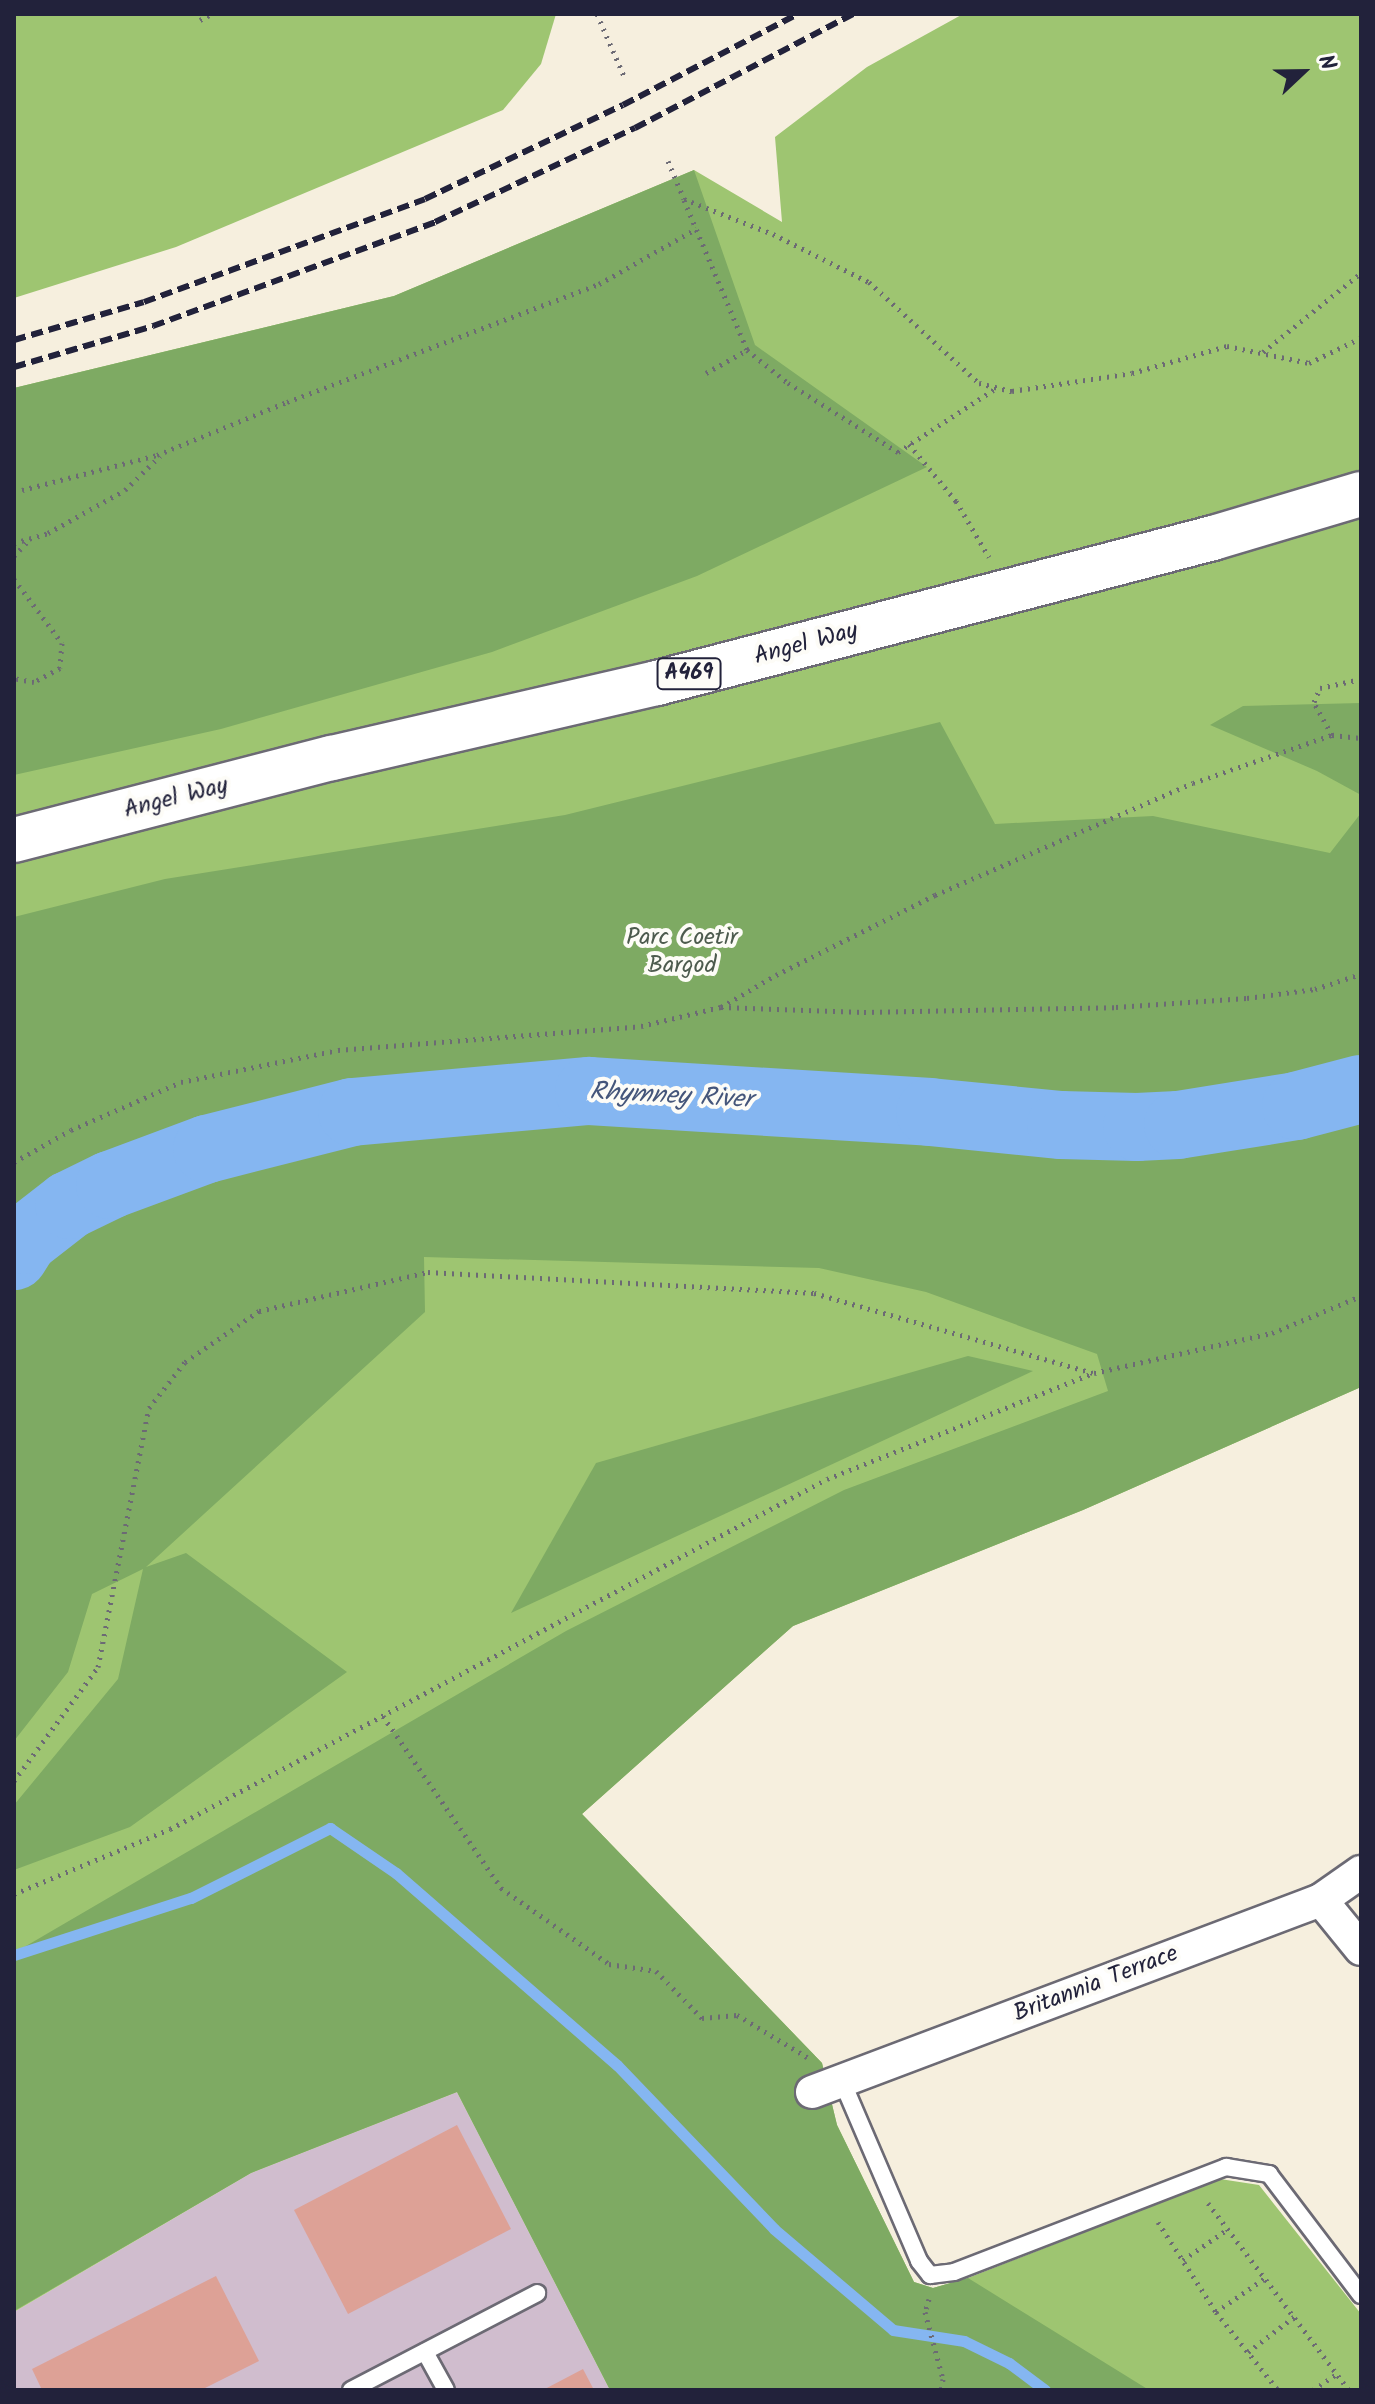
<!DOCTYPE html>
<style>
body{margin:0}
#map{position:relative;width:1375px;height:2404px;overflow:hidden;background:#f6efde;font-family:Kalam,sans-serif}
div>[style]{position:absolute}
.industrial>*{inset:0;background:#d0bdce}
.green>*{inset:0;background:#9ec571}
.forest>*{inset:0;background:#7eaa63}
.stream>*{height:11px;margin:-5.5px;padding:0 5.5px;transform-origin:5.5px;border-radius:5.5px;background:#85b6f1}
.river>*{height:68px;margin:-34px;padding:0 34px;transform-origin:34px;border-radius:34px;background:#85b6f1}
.building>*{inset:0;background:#dda196}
.path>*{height:5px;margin-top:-2.5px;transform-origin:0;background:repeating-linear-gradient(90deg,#6c6a74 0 2px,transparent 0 8px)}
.roads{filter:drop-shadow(2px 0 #6c6a74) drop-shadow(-2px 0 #6c6a74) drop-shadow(0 2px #6c6a74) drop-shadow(0 -2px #6c6a74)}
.service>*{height:16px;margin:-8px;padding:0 8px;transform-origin:8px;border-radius:8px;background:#fff}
.minor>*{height:32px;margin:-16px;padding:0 16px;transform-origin:16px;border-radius:16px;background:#fff}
.primary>*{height:44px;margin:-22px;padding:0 22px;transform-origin:22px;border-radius:22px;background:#fff}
.rail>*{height:6px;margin-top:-3px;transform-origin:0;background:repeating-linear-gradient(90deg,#22223b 0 12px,transparent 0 18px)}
span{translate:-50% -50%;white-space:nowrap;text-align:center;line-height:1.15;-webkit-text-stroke:8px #fdfcf7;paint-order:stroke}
.shield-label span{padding:2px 6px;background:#fdfcf7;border:2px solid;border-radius:6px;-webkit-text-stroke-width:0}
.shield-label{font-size:22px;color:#22223b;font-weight:700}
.street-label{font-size:24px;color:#22223b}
.park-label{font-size:24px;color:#4d5b4e}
.water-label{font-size:26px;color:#45567b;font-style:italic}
.frame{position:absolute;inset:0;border:16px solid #22223b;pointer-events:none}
.north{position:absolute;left:1263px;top:32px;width:80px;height:80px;-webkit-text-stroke:6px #fdfcf7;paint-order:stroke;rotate:68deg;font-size:22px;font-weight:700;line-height:32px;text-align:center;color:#22223b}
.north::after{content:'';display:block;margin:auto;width:28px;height:36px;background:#22223b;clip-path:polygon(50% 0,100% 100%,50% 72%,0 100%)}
</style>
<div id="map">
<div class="industrial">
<i style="clip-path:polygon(457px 2092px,610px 2390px,14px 2390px,14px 2312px,251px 2173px)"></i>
</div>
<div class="green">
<i style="clip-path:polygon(14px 14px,556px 14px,541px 64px,503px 110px,176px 247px,14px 298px)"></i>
<i style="clip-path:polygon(963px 14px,1361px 14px,1361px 1387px,1083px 1510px,793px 1626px,582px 1814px,822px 2063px,837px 2125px,914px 2282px,933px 2288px,968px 2278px,1220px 2179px,1259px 2185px,1361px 2314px,1361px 2390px,610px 2390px,457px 2092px,251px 2173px,14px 2312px,14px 388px,394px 296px,694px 170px,782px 222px,775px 137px,867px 67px)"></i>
</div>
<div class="forest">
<i style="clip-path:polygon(694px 170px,755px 345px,927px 467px,697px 576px,492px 652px,221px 729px,14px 775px,14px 388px,394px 296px)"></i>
<i style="clip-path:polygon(1361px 703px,1361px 795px,1317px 771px,1210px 725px,1243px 706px)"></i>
<i style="clip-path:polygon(940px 722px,995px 824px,1153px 816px,1330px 853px,1361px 813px,1361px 1387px,1083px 1510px,793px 1626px,582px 1814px,822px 2063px,837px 2125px,914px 2282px,933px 2288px,968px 2278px,1149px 2390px,610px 2390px,457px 2092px,251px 2173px,14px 2311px,14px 1953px,566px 1631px,844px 1490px,1108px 1391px,1097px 1354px,926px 1292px,819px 1268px,424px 1257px,425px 1312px,146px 1567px,186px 1553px,347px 1672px,130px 1827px,14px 1870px,14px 1805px,118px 1679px,143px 1569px,92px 1594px,68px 1672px,14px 1741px,14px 917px,165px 879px,565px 815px)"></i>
<i style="clip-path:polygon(968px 1356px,1033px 1371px,511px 1613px,596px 1463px)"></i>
</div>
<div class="stream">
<i style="left:14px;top:1955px;width:186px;rotate:-17.9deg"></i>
<i style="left:191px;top:1898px;width:156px;rotate:-26.7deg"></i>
<i style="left:330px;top:1828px;width:80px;rotate:34.3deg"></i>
<i style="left:396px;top:1873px;width:293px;rotate:41deg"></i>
<i style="left:617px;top:2065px;width:227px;rotate:46.2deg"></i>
<i style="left:774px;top:2229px;width:156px;rotate:40.3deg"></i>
<i style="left:893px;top:2330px;width:72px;rotate:8.8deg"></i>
<i style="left:964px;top:2341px;width:50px;rotate:26.1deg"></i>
<i style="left:1009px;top:2363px;width:45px;rotate:36.9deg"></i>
</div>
<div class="river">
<i style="left:14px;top:1256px;width:19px;rotate:-58deg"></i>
<i style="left:24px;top:1240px;width:57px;rotate:-37.9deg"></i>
<i style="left:69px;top:1205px;width:46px;rotate:-26deg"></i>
<i style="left:110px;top:1185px;width:103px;rotate:-20.4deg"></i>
<i style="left:207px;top:1149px;width:150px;rotate:-14.3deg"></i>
<i style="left:352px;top:1112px;width:238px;rotate:-5.1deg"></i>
<i style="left:589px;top:1091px;width:342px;rotate:3.5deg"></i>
<i style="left:930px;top:1112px;width:132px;rotate:5.7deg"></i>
<i style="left:1061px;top:1125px;width:76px;rotate:1.5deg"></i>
<i style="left:1137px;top:1127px;width:41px;rotate:-2.8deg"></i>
<i style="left:1178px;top:1125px;width:120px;rotate:-9.1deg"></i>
<i style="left:1296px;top:1106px;width:67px;rotate:-14.7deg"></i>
</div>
<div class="building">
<i style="clip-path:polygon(457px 2125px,511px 2229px,348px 2314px,294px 2210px)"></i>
<i style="clip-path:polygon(216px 2276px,259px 2361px,201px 2390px,42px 2390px,32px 2369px)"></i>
<i style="clip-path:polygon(583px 2369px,594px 2390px,543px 2390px)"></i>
</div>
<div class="path">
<i style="left:597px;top:14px;width:68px;rotate:66.5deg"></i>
<i style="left:200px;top:20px;width:13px;rotate:-27deg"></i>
<i style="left:668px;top:161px;width:41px;rotate:67.2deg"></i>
<i style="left:684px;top:199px;width:96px;rotate:21.5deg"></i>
<i style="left:773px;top:234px;width:107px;rotate:26.6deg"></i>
<i style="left:869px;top:282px;width:149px;rotate:42.6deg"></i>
<i style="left:979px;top:383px;width:34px;rotate:14deg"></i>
<i style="left:1012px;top:391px;width:121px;rotate:-8.5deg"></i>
<i style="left:1132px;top:373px;width:99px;rotate:-15.9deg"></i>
<i style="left:1227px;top:346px;width:84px;rotate:11.7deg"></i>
<i style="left:1309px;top:363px;width:58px;rotate:-25.7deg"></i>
<i style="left:684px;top:200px;width:163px;rotate:67.2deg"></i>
<i style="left:747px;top:350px;width:53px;rotate:38.8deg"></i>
<i style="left:788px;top:383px;width:130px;rotate:32.1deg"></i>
<i style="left:898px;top:452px;width:117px;rotate:-33.1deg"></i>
<i style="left:1263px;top:352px;width:126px;rotate:-38.9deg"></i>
<i style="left:706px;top:373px;width:47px;rotate:-29.3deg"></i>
<i style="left:909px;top:444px;width:74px;rotate:50.5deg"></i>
<i style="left:956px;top:501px;width:65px;rotate:59.5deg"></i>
<i style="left:22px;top:490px;width:139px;rotate:-14.5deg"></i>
<i style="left:157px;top:455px;width:140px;rotate:-22.2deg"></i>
<i style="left:287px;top:402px;width:334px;rotate:-20.7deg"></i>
<i style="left:599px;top:284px;width:112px;rotate:-29.6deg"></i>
<i style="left:14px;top:543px;width:35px;rotate:-16deg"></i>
<i style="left:48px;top:533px;width:88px;rotate:-29.2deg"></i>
<i style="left:125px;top:490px;width:49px;rotate:-44.2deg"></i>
<i style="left:14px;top:556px;width:23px;rotate:-47deg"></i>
<i style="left:14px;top:579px;width:80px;rotate:53.1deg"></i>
<i style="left:62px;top:643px;width:25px;rotate:95deg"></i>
<i style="left:60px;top:668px;width:30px;rotate:152deg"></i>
<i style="left:34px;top:682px;width:20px;rotate:-169deg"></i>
<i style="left:1332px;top:735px;width:38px;rotate:-119deg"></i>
<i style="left:1314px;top:702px;width:15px;rotate:-67deg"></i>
<i style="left:1320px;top:688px;width:42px;rotate:-12.4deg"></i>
<i style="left:721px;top:1007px;width:64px;rotate:-30.2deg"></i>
<i style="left:776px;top:975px;width:178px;rotate:-26.7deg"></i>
<i style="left:935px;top:895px;width:281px;rotate:-23.5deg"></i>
<i style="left:1193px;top:783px;width:147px;rotate:-19.1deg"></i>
<i style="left:1332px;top:735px;width:29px;rotate:6deg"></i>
<i style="left:14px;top:1162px;width:65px;rotate:-29.3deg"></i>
<i style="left:71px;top:1130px;width:120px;rotate:-23.6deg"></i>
<i style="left:181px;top:1082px;width:160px;rotate:-11.5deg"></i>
<i style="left:338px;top:1050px;width:304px;rotate:-4.5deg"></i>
<i style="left:641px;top:1026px;width:82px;rotate:-13.4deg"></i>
<i style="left:721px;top:1007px;width:143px;rotate:2deg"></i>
<i style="left:864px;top:1012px;width:252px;rotate:-1.1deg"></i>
<i style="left:1116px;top:1007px;width:131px;rotate:-3.9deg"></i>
<i style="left:1247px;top:998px;width:69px;rotate:-7.5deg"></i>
<i style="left:1315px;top:989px;width:48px;rotate:-18.1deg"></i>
<i style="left:383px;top:1716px;width:209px;rotate:55.5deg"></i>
<i style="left:501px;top:1888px;width:132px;rotate:35.1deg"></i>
<i style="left:609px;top:1964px;width:48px;rotate:8.5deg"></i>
<i style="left:656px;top:1971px;width:66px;rotate:45.6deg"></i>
<i style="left:702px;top:2018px;width:35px;rotate:-5deg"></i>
<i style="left:737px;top:2015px;width:82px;rotate:31deg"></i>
<i style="left:14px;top:1781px;width:142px;rotate:-53.6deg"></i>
<i style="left:98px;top:1667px;width:264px;rotate:-78.9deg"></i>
<i style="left:149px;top:1408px;width:58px;rotate:-52deg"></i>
<i style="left:185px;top:1362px;width:90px;rotate:-34.6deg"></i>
<i style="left:259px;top:1311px;width:173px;rotate:-13deg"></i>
<i style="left:428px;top:1272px;width:387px;rotate:3.1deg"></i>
<i style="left:814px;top:1293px;width:290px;rotate:16deg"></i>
<i style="left:14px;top:1894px;width:169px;rotate:-22.6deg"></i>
<i style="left:170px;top:1829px;width:744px;rotate:-28.05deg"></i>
<i style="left:827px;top:1479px;width:287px;rotate:-21.7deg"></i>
<i style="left:1094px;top:1373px;width:182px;rotate:-12.7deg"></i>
<i style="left:1272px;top:1333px;width:96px;rotate:-22.6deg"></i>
<i style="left:1208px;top:2203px;width:234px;rotate:53deg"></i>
<i style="left:1158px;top:2222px;width:107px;rotate:57.2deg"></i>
<i style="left:1216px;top:2312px;width:100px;rotate:51.5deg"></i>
<i style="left:1183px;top:2260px;width:55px;rotate:-34.6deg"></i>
<i style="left:929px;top:2299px;width:14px;rotate:107deg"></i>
<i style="left:925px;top:2312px;width:69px;rotate:75deg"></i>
<i style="left:943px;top:2379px;width:11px;rotate:100deg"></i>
<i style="left:1216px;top:2312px;width:60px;rotate:-34.8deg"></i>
<i style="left:1248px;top:2352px;width:58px;rotate:-37.3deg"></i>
<i style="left:1313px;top:2390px;width:29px;rotate:-34deg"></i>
</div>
<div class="roads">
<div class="service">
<i style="left:842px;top:2081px;width:196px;rotate:66.8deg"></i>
<i style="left:919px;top:2261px;width:18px;rotate:52deg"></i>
<i style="left:930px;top:2275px;width:24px;rotate:-7deg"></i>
<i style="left:954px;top:2272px;width:292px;rotate:-21.1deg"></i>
<i style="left:1226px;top:2167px;width:44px;rotate:9.2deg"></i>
<i style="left:1269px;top:2174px;width:152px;rotate:52.8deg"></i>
<i style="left:425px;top:2352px;width:43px;rotate:61.1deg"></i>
<i style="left:351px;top:2390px;width:210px;rotate:-27.5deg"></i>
</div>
<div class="minor">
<i style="left:1321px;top:1900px;width:49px;rotate:-35deg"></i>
<i style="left:812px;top:2092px;width:544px;rotate:-20.67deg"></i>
<i style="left:1321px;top:1900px;width:63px;rotate:50.8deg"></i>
</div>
<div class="primary">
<i style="left:14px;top:840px;width:328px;rotate:-14.5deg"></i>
<i style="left:332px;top:758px;width:334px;rotate:-13deg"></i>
<i style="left:657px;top:683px;width:575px;rotate:-14.62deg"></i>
<i style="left:1213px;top:538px;width:154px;rotate:-16.6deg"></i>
</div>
</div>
<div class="rail">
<i style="left:14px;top:340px;width:135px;rotate:-16.3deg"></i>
<i style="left:144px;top:302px;width:299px;rotate:-20.1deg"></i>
<i style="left:425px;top:199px;width:219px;rotate:-25.4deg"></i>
<i style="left:623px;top:105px;width:197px;rotate:-27.5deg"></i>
<i style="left:14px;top:367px;width:145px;rotate:-16.4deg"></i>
<i style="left:153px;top:326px;width:301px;rotate:-20.2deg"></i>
<i style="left:435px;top:222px;width:221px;rotate:-25.2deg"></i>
<i style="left:635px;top:128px;width:246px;rotate:-27.6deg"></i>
</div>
<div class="shield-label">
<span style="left:689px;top:674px">A469</span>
</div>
<div class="street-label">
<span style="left:806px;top:644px;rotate:-15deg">Angel Way</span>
<span style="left:176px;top:798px;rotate:-14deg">Angel Way</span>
<span style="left:1096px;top:1984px;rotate:-21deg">Britannia Terrace</span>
</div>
<div class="park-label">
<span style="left:682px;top:952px">Parc Coetir<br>Bargod</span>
</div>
<div class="water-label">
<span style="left:671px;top:1097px;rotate:3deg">Rhymney River</span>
</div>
<div class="frame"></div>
<div class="north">N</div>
</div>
